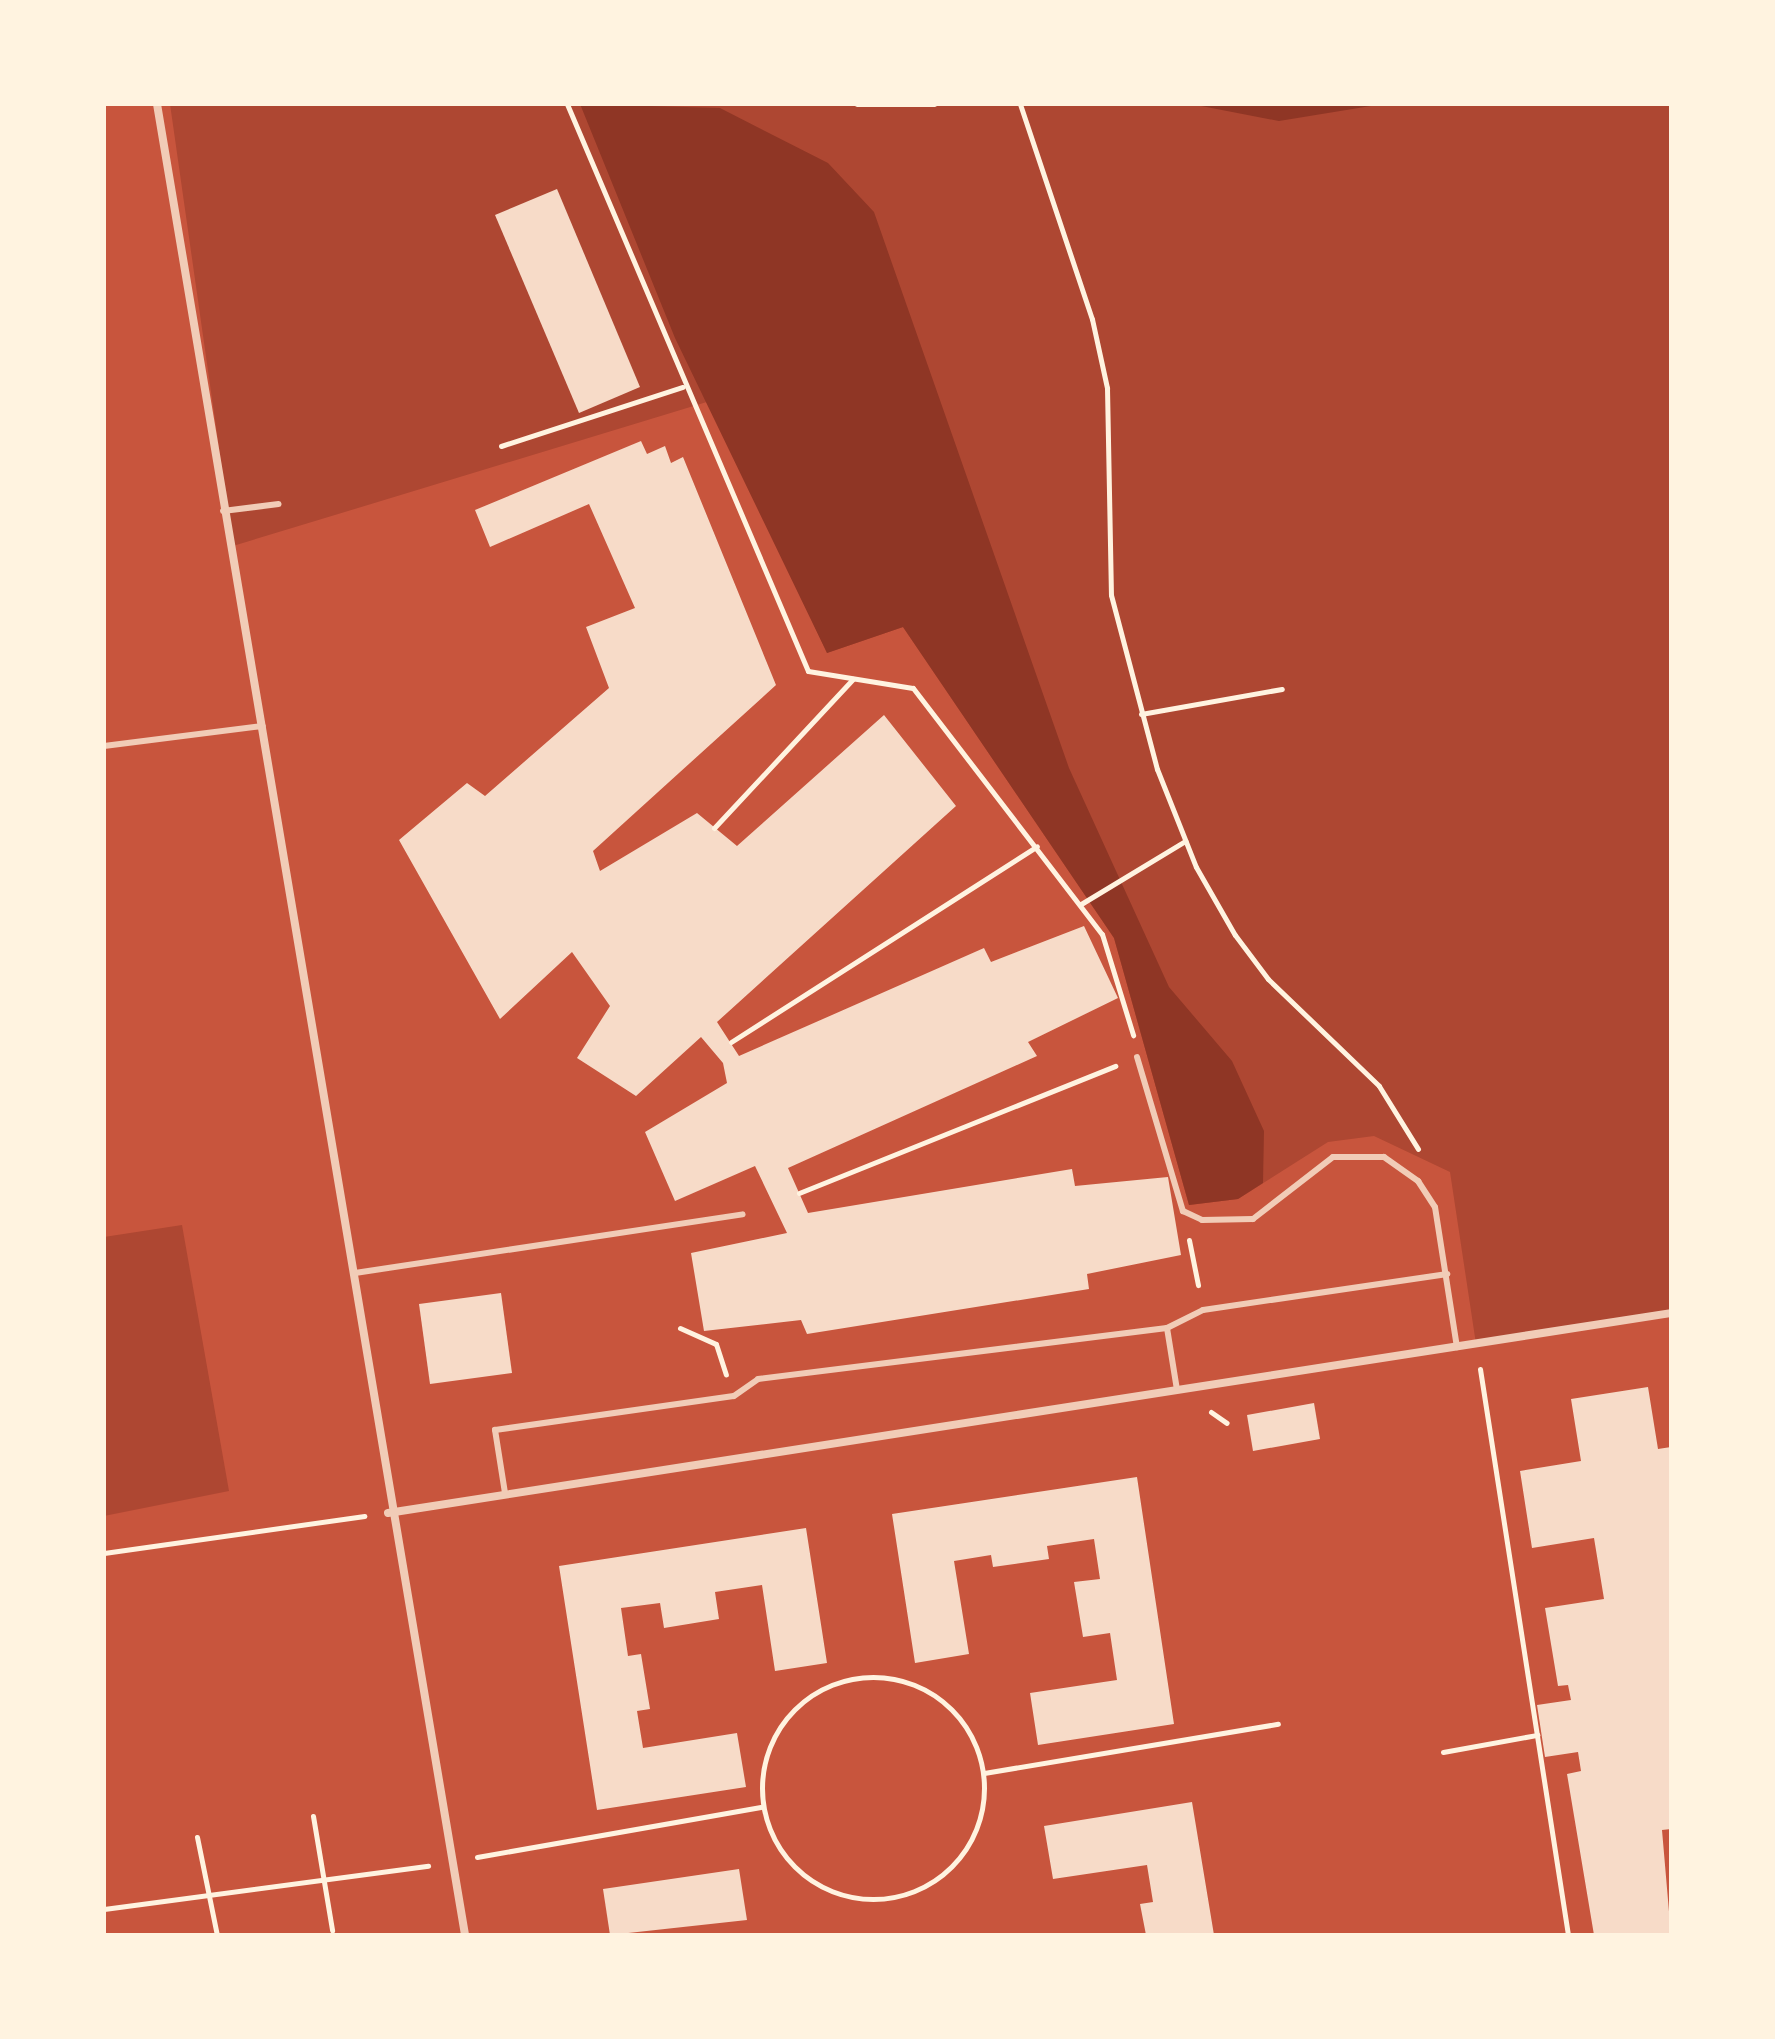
<!DOCTYPE html>
<style>
body{margin:0}
#map{position:relative;width:1775px;height:2039px;overflow:hidden;background:#c8553d;font-family:"Source Serif 4",serif}
div>[style]{position:absolute}
.green>*{inset:0;background:#ae4732}
.water>*{inset:0;background:#8f3625}
.building>*{inset:0;background:#f7dbc8}
.path>*{height:5px;margin:-2.5px;padding:0 2.5px;transform-origin:2.5px;border-radius:2.5px;background:#fff3e0}
.path>.ring{margin:-2.5px;padding:0;box-sizing:content-box;background:none;border:5px solid #fff3e0;border-radius:50%}
.service>*{height:6px;margin:-3px;padding:0 3px;transform-origin:3px;border-radius:3px;background:#f1ccb7}
.minor>*{height:8px;margin:-4px;padding:0 4px;transform-origin:4px;border-radius:4px;background:#f1ccb7}
span{translate:-50% -50%;white-space:nowrap;text-align:center;line-height:1.15;-webkit-text-stroke:8px #fff3e0;paint-order:stroke}
.frame{position:absolute;inset:0;border:106px solid #fff3e0;pointer-events:none}
</style>
<div id="map">
<div class="green">
<i style="clip-path:polygon(170px 104px,1671px 104px,1671px 1313px,1476px 1344px,1450px 1172px,1374px 1136px,1328px 1142px,1238px 1199px,1189px 1205px,1114px 938px,903px 627px,827px 653px,710px 401px,233px 546px)"></i>
<i style="clip-path:polygon(182px 1225px,229px 1491px,104px 1516px,104px 1237px)"></i>
</div>
<div class="water">
<i style="clip-path:polygon(580px 104px,720px 108px,828px 163px,874px 212px,1069px 768px,1169px 987px,1232px 1061px,1264px 1131px,1263px 1183px,1238px 1199px,1189px 1205px,1114px 938px,903px 627px,827px 653px,675px 338px)"></i>
<i style="clip-path:polygon(1191px 104px,1383px 104px,1279px 121px)"></i>
</div>
<div class="building">
<i style="clip-path:polygon(557px 189px,640px 387px,579px 413px,495px 215px)"></i>
<i style="clip-path:polygon(641px 441px,647px 454px,665px 446px,671px 463px,683px 457px,776px 685px,593px 851px,600px 871px,697px 813px,737px 846px,884px 715px,956px 806px,717px 1022px,739px 1056px,984px 948px,991px 962px,1084px 926px,1118px 998px,1028px 1042px,1037px 1056px,788px 1168px,808px 1213px,1072px 1169px,1075px 1186px,1168px 1177px,1181px 1255px,1087px 1274px,1089px 1289px,807px 1334px,801px 1320px,704px 1331px,691px 1253px,787px 1233px,755px 1166px,675px 1201px,645px 1132px,727px 1083px,723px 1063px,701px 1037px,636px 1096px,577px 1058px,610px 1006px,572px 952px,500px 1019px,399px 840px,467px 783px,485px 796px,609px 688px,586px 627px,635px 608px,589px 504px,490px 547px,475px 510px)"></i>
<i style="clip-path:polygon(501px 1293px,512px 1373px,430px 1384px,419px 1304px)"></i>
<i style="clip-path:polygon(1648px 1387px,1658px 1449px,1671px 1447px,1671px 1829px,1662px 1830px,1671px 1935px,1594px 1935px,1567px 1774px,1581px 1771px,1578px 1752px,1545px 1757px,1537px 1705px,1571px 1700px,1568px 1685px,1558px 1686px,1545px 1608px,1604px 1599px,1594px 1538px,1532px 1548px,1520px 1471px,1581px 1461px,1571px 1399px)"></i>
<i style="clip-path:polygon(1314px 1403px,1320px 1439px,1253px 1451px,1247px 1415px)"></i>
<i style="clip-path:polygon(1137px 1477px,1174px 1724px,1038px 1745px,1030px 1693px,1117px 1680px,1110px 1633px,1083px 1637px,1074px 1582px,1100px 1579px,1094px 1539px,1047px 1546px,1049px 1559px,993px 1567px,991px 1555px,954px 1561px,969px 1654px,915px 1663px,892px 1514px)"></i>
<i style="clip-path:polygon(806px 1528px,827px 1663px,775px 1671px,762px 1585px,715px 1592px,719px 1619px,664px 1628px,660px 1603px,621px 1608px,628px 1656px,641px 1654px,650px 1709px,637px 1711px,643px 1748px,737px 1733px,746px 1787px,597px 1810px,559px 1566px)"></i>
<i style="clip-path:polygon(1192px 1802px,1214px 1935px,1146px 1935px,1140px 1904px,1153px 1902px,1147px 1865px,1053px 1879px,1044px 1826px)"></i>
<i style="clip-path:polygon(739px 1869px,747px 1920px,610px 1935px,603px 1889px)"></i>
</div>
<div class="path">
<i style="left:567px;top:104px;width:616px;rotate:66.97deg"></i>
<i style="left:808px;top:671px;width:106px;rotate:9.2deg"></i>
<i style="left:913px;top:688px;width:310px;rotate:52.5deg"></i>
<i style="left:1102px;top:934px;width:106px;rotate:72.9deg"></i>
<i style="left:857px;top:104px;width:77px"></i>
<i style="left:1020px;top:104px;width:227px;rotate:71.5deg"></i>
<i style="left:1092px;top:319px;width:71px;rotate:77.7deg"></i>
<i style="left:1107px;top:388px;width:207px;rotate:88.9deg"></i>
<i style="left:1111px;top:595px;width:180px;rotate:75.2deg"></i>
<i style="left:1157px;top:769px;width:105px;rotate:68.3deg"></i>
<i style="left:1196px;top:867px;width:78px;rotate:60.2deg"></i>
<i style="left:1235px;top:935px;width:55px;rotate:53.1deg"></i>
<i style="left:1268px;top:979px;width:154px;rotate:43.9deg"></i>
<i style="left:1379px;top:1086px;width:74px;rotate:58.2deg"></i>
<i style="left:501px;top:446px;width:191px;rotate:-18deg"></i>
<i style="left:1141px;top:714px;width:143px;rotate:-10.1deg"></i>
<i style="left:714px;top:828px;width:204px;rotate:-47deg"></i>
<i style="left:1081px;top:904px;width:122px;rotate:-31.2deg"></i>
<i style="left:731px;top:1042px;width:363px;rotate:-32.6deg"></i>
<i style="left:799px;top:1193px;width:341px;rotate:-21.9deg"></i>
<i style="left:1189px;top:1240px;width:46px;rotate:78.7deg"></i>
<i style="left:680px;top:1328px;width:39px;rotate:24deg"></i>
<i style="left:716px;top:1344px;width:32px;rotate:72deg"></i>
<i style="left:1480px;top:1369px;width:573px;rotate:81.16deg"></i>
<i style="left:1211px;top:1412px;width:19px;rotate:35deg"></i>
<i style="left:104px;top:1553px;width:263px;rotate:-8.1deg"></i>
<i class="ring" style="left:762px;top:1677px;width:217px;height:217px"></i>
<i style="left:1443px;top:1752px;width:96px;rotate:-10.3deg"></i>
<i style="left:984px;top:1773px;width:298px;rotate:-9.5deg"></i>
<i style="left:313px;top:1816px;width:116px;rotate:80.5deg"></i>
<i style="left:197px;top:1837px;width:100px;rotate:78.5deg"></i>
<i style="left:477px;top:1857px;width:288px;rotate:-10deg"></i>
<i style="left:104px;top:1909px;width:327px;rotate:-7.6deg"></i>
</div>
<div class="service">
<i style="left:223px;top:511px;width:56px;rotate:-7.1deg"></i>
<i style="left:104px;top:746px;width:160px;rotate:-7.2deg"></i>
<i style="left:1137px;top:1057px;width:161px;rotate:73.4deg"></i>
<i style="left:1183px;top:1211px;width:21px;rotate:25deg"></i>
<i style="left:1202px;top:1220px;width:51px;rotate:-1.1deg"></i>
<i style="left:1253px;top:1219px;width:101px;rotate:-37.8deg"></i>
<i style="left:1333px;top:1157px;width:51px"></i>
<i style="left:1384px;top:1157px;width:42px;rotate:35.2deg"></i>
<i style="left:1418px;top:1181px;width:31px;rotate:57deg"></i>
<i style="left:1435px;top:1207px;width:142px;rotate:81.1deg"></i>
<i style="left:355px;top:1273px;width:392px;rotate:-8.6deg"></i>
<i style="left:1167px;top:1328px;width:63px;rotate:80.8deg"></i>
<i style="left:505px;top:1493px;width:64px;rotate:-99deg"></i>
<i style="left:495px;top:1430px;width:241px;rotate:-8.1deg"></i>
<i style="left:734px;top:1396px;width:29px;rotate:-35deg"></i>
<i style="left:758px;top:1379px;width:412px;rotate:-7.1deg"></i>
<i style="left:1167px;top:1328px;width:40px;rotate:-26.6deg"></i>
<i style="left:1203px;top:1310px;width:247px;rotate:-8.4deg"></i>
</div>
<div class="minor">
<i style="left:157px;top:104px;width:1857px;rotate:80.45deg"></i>
<i style="left:388px;top:1513px;width:1298px;rotate:-8.86deg"></i>
</div>
<div class="frame"></div>
</div>
